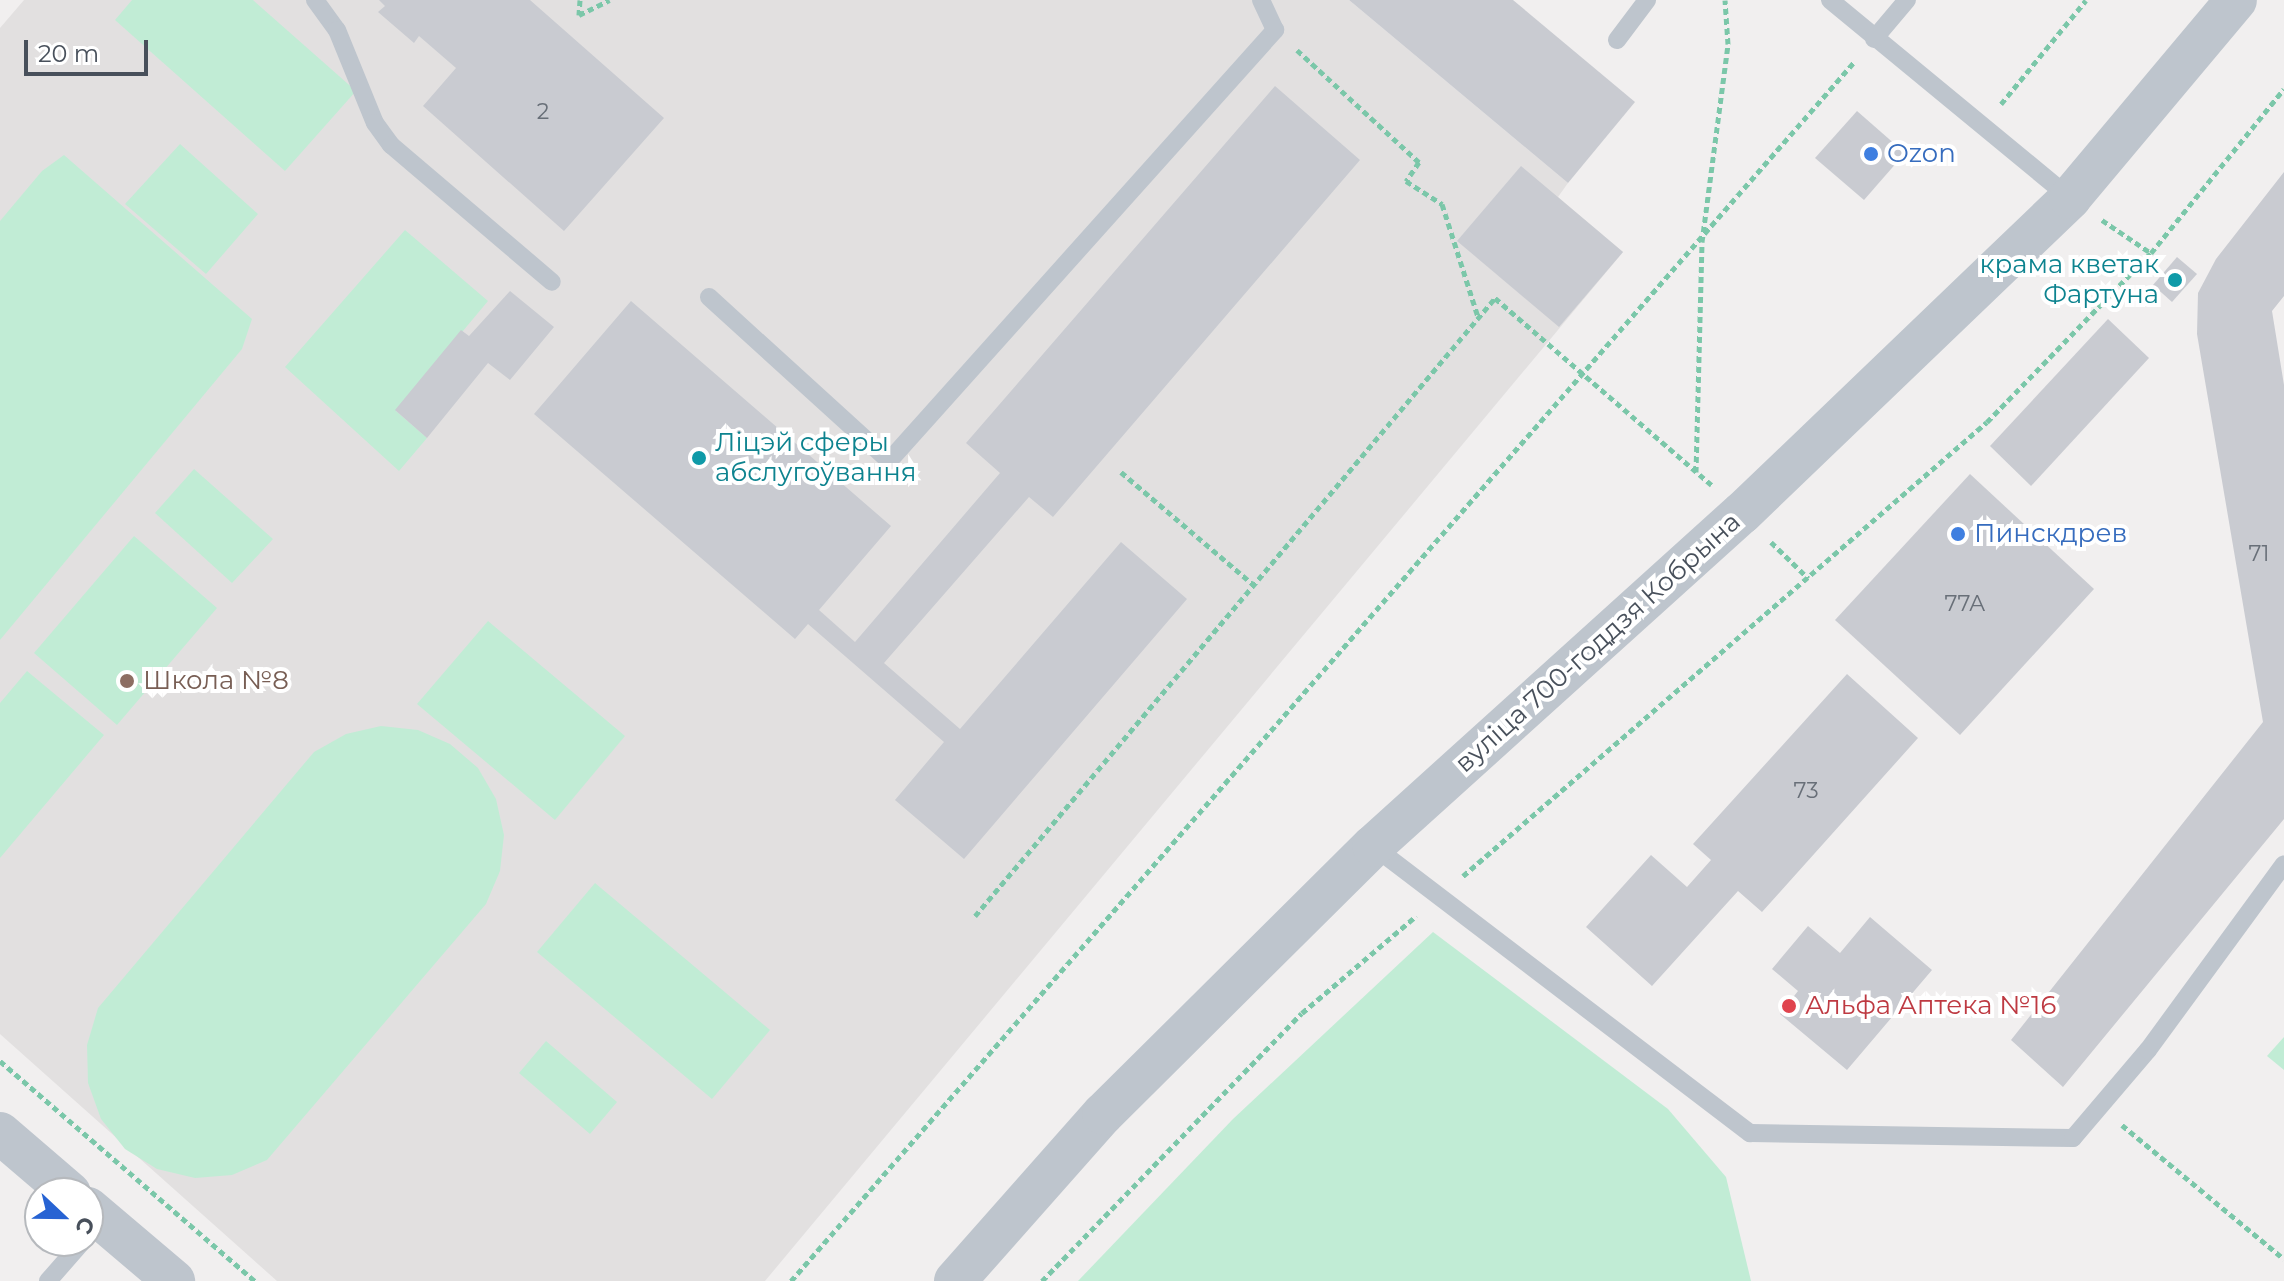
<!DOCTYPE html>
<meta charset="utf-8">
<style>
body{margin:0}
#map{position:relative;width:2284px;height:1281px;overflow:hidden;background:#f1efef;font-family:Montserrat,sans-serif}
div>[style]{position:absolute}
.education>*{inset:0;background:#e2e0e0}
.green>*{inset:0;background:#c1ecd5}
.building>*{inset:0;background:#c9cbd1}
.path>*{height:5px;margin-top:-2.5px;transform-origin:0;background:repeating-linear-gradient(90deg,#7bc7a9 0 6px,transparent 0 10px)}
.service>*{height:18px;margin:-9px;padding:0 9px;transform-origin:9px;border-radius:9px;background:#bec5cd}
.tertiary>*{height:42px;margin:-21px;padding:0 21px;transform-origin:21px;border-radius:21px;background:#bec5cd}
.dots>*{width:22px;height:22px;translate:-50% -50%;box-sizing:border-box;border:4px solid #fff;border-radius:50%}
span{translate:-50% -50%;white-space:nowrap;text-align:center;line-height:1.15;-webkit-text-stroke:8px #fff;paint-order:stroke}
.number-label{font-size:22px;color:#686f78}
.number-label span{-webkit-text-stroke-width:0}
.shop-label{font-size:26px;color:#366cbe}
.left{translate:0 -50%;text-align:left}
.culture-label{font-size:26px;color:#0d838f}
.right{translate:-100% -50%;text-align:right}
.street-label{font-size:26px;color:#48505b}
.education-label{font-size:26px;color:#785e54}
.health-label{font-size:26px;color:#be3a42}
.north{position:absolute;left:24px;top:1177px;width:80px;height:80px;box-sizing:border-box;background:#fff;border:2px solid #b6b9bd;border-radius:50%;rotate:112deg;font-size:22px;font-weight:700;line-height:32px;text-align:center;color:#48505b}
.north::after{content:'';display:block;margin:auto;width:28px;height:36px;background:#2763d3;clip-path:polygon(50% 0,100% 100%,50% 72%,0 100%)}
.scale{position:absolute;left:24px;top:40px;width:124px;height:36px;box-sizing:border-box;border:4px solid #48505b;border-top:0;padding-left:10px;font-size:24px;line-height:28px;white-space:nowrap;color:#48505b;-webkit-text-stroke:6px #fff;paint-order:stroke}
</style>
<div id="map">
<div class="education">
<i style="clip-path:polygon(24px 0,1349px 0,1568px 183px,1558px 197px,1623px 252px,765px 1281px,277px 1281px,0 1034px,0 28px)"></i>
</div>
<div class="green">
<i style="clip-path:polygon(132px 0,253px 0,356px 91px,285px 171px,115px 20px)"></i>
<i style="clip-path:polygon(180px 144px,258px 214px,206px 274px,125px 204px)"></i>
<i style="clip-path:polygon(64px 155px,252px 319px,242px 349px,0 640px,0 221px,42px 171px)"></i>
<i style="clip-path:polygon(405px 230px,488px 301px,396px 411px,427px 438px,399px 471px,285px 367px)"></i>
<i style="clip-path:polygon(194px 469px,273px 539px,232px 583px,155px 513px)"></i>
<i style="clip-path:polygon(134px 536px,217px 608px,117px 725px,34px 653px)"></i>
<i style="clip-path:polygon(488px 621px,625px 736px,555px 820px,417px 704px)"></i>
<i style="clip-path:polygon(27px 671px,104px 735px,0 858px,0 703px)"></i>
<i style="clip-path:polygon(381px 726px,418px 730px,450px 744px,478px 768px,496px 799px,504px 835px,500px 871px,486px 904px,267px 1160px,232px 1175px,195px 1178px,157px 1169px,125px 1149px,101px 1119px,88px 1083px,87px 1045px,98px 1008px,314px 752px,346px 734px)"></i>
<i style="clip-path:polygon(595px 883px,770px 1030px,712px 1099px,537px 952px)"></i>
<i style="clip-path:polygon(1433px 932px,1668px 1109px,1726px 1177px,1751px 1281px,1078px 1281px,1233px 1119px)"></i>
<i style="clip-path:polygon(2284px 1037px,2284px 1070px,2267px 1056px)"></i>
<i style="clip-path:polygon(546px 1041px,617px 1102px,590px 1134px,519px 1073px)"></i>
</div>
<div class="building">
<i style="clip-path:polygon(379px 0,530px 0,664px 118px,564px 231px,423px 106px,456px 68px,419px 36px,414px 43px,378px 12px,385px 6px)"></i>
<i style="clip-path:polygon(1349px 0,1513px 0,1635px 102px,1568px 183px)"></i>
<i style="clip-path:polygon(1275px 86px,1360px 160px,1053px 517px,1029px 497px,884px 663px,960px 729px,1121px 542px,1187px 599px,964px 859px,895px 800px,944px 742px,808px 624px,795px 639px,534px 414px,631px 301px,891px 526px,819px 610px,855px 642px,1000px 473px,966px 443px)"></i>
<i style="clip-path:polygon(1857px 111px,1905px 153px,1864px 200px,1815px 158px)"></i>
<i style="clip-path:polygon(1521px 166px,1623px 252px,1559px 327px,1457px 241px)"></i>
<i style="clip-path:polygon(2284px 172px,2284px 296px,2272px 311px,2284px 385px,2284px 819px,2063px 1087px,2011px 1040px,2263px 722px,2197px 334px,2198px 293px,2216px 259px)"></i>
<i style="clip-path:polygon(2177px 257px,2197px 274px,2172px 302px,2153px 285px)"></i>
<i style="clip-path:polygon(510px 291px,554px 327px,510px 380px,488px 363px,427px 438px,395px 410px,461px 330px,469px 336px)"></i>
<i style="clip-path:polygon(2108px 319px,2149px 358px,2031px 486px,1990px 446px)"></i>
<i style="clip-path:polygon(1970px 474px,2094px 589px,1960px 735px,1835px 620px)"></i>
<i style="clip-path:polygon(1847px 674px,1918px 738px,1762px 912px,1738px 891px,1652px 986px,1586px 927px,1651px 855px,1687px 887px,1711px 860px,1693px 844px)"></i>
<i style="clip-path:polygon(1870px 917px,1932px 970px,1847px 1070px,1780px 1014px,1798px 991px,1772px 969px,1808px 926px,1840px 953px)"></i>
</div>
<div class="path">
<i style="left:580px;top:0;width:15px;rotate:94deg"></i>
<i style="left:579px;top:15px;width:34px;rotate:-26deg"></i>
<i style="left:1297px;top:50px;width:166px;rotate:42.6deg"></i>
<i style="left:1419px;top:162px;width:23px;rotate:124deg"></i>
<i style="left:1406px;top:181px;width:43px;rotate:32.6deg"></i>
<i style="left:1442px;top:204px;width:119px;rotate:72.3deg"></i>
<i style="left:2001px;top:104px;width:134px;rotate:-50.7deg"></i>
<i style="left:2102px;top:220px;width:59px;rotate:34deg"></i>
<i style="left:1121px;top:472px;width:175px;rotate:40.4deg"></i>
<i style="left:1696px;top:472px;width:230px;rotate:-88.5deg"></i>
<i style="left:1702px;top:242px;width:200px;rotate:-82.5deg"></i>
<i style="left:1728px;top:44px;width:44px;rotate:-93.9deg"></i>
<i style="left:1771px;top:542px;width:52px;rotate:44.2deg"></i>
<i style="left:1463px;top:876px;width:693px;rotate:-40.91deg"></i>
<i style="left:1987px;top:422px;width:235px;rotate:-45.9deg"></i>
<i style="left:2151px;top:253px;width:211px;rotate:-51deg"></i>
<i style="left:975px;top:916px;width:808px;rotate:-49.92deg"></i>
<i style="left:1495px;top:298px;width:286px;rotate:40.8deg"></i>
<i style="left:0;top:1061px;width:337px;rotate:40.8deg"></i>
<i style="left:2122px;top:1125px;width:210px;rotate:39.6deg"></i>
<i style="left:791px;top:1281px;width:1619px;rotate:-48.91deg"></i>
<i style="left:1042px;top:1281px;width:373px;rotate:-45.9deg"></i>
<i style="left:1302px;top:1013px;width:150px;rotate:-40.4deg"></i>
</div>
<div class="service">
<i style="left:315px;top:0;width:37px;rotate:54deg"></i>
<i style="left:337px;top:30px;width:100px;rotate:67.8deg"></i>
<i style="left:375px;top:123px;width:27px;rotate:54deg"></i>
<i style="left:391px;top:145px;width:211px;rotate:40.4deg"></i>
<i style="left:1830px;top:0;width:311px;rotate:39.5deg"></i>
<i style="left:1874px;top:39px;width:51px;rotate:-49.8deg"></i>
<i style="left:1617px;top:40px;width:50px;rotate:-53.1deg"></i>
<i style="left:709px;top:297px;width:244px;rotate:42.3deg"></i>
<i style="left:889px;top:461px;width:579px;rotate:-48.15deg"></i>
<i style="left:1275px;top:30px;width:33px;rotate:-115deg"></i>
<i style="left:1373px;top:846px;width:474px;rotate:37.3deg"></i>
<i style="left:1750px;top:1133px;width:323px;rotate:0.9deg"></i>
<i style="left:2073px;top:1138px;width:116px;rotate:-49.6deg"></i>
<i style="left:2148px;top:1050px;width:230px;rotate:-53.8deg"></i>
<i style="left:48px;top:1281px;width:53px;rotate:-48.8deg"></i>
</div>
<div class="tertiary">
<i style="left:0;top:1133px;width:92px;rotate:40.6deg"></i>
<i style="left:88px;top:1208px;width:113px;rotate:40.3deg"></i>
<i style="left:955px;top:1281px;width:223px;rotate:-48.5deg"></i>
<i style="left:1103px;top:1114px;width:380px;rotate:-44.8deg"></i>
<i style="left:1373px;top:846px;width:497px;rotate:-42.1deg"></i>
<i style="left:1742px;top:513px;width:455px;rotate:-43.8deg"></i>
<i style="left:2070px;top:198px;width:258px;rotate:-50deg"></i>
</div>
<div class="dots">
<i style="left:1871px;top:154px;background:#3f7fe0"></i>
<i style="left:2175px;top:280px;background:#0f9aa8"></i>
<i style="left:699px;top:458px;background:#0f9aa8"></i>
<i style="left:1958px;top:534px;background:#3f7fe0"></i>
<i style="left:127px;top:681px;background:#8d6e63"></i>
<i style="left:1789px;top:1006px;background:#e0444e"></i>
</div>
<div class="number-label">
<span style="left:543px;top:112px">2</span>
<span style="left:2259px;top:554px">71</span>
<span style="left:1965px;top:604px">77А</span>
<span style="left:1806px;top:791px">73</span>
</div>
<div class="shop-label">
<span class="left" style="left:1887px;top:154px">Ozon</span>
<span class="left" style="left:1974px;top:534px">Пинскдрев</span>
</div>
<div class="culture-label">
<span class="right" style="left:2159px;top:280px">крама кветак<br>Фартуна</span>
<span class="left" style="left:715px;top:458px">Ліцэй сферы<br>абслугоўвання</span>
</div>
<div class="street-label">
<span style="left:1598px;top:643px;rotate:-42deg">вуліца 700-годдзя Кобрына</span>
</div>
<div class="education-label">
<span class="left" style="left:143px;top:681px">Школа №8</span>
</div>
<div class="health-label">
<span class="left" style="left:1805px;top:1006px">Альфа Аптека №16</span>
</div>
<div class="north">С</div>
<div class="scale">20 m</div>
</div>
